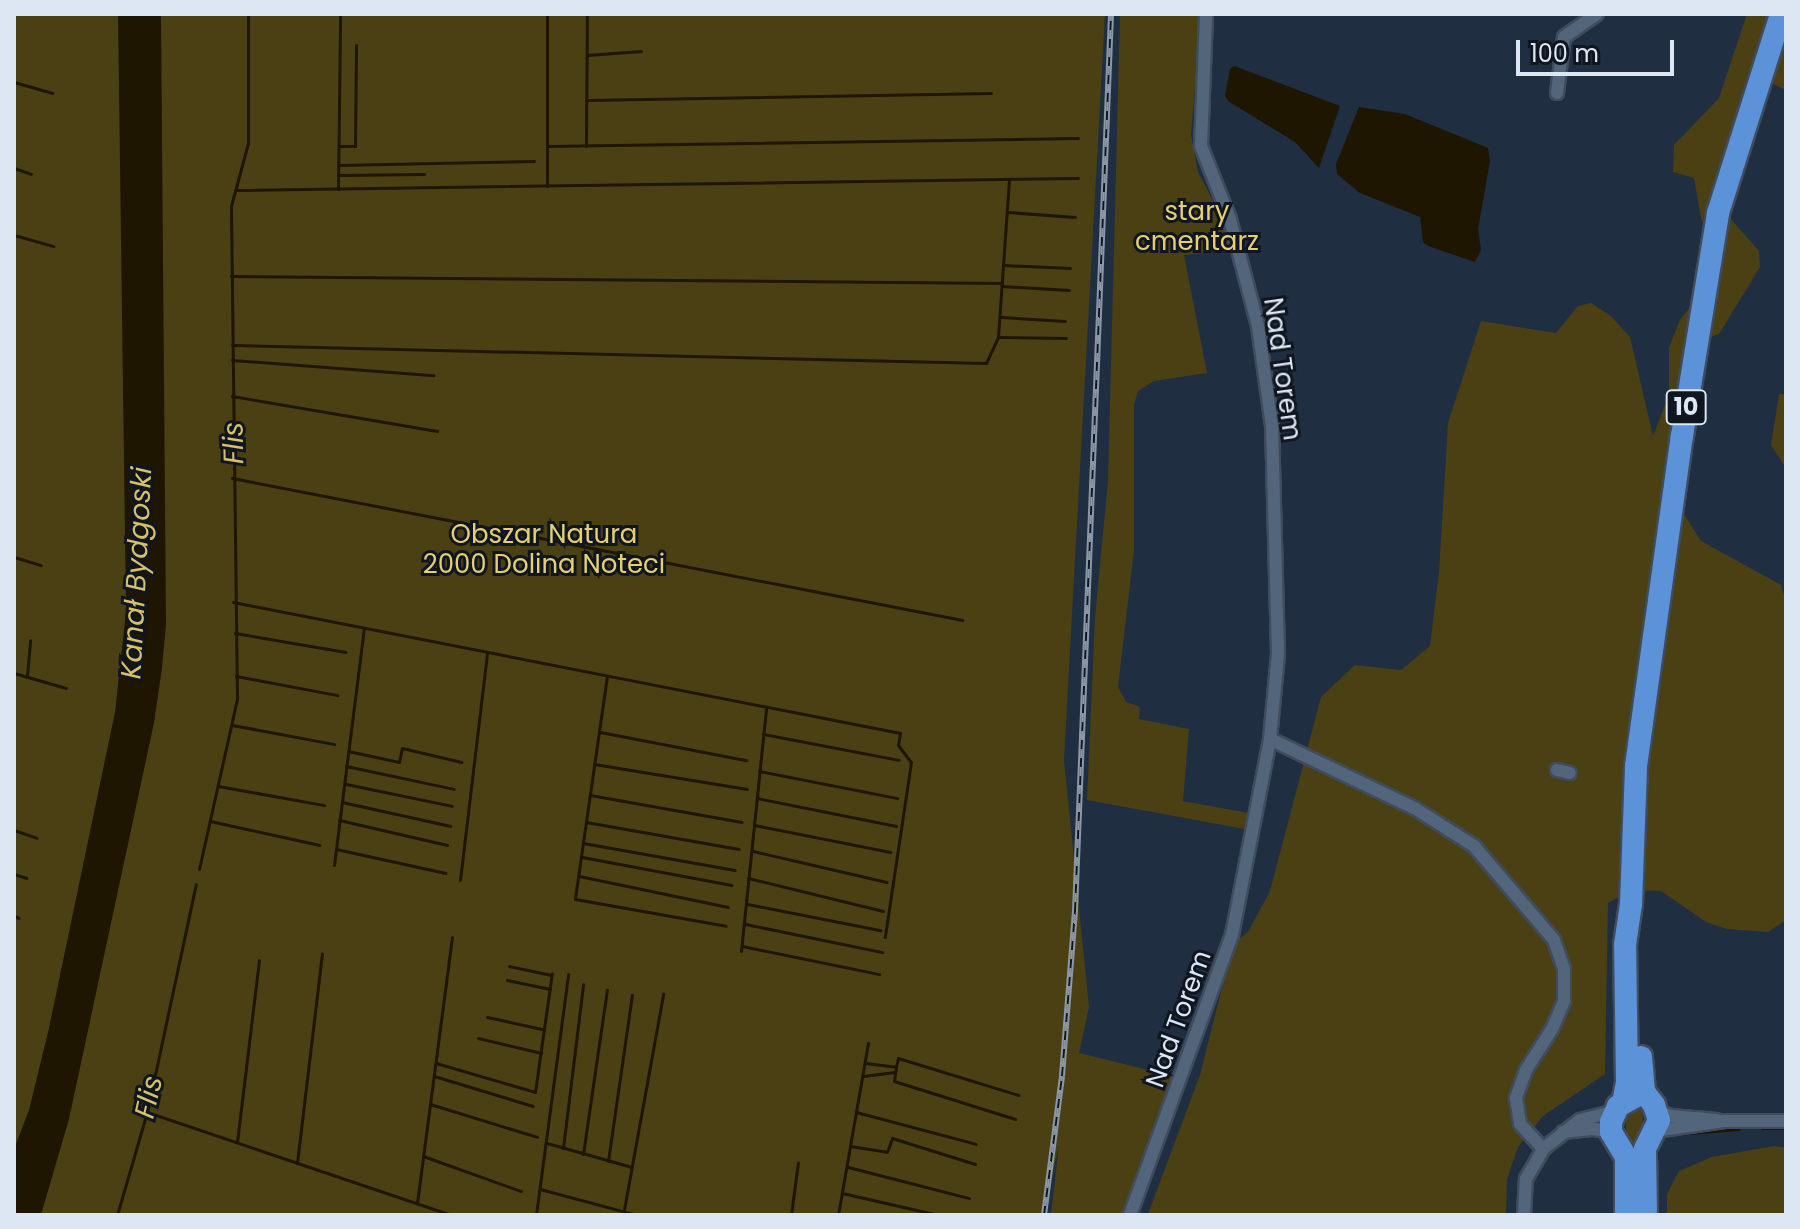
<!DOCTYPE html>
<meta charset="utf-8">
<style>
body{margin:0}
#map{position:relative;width:1800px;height:1229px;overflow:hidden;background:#1f2e41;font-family:Poppins,sans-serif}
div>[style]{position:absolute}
.green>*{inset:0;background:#4b4014}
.water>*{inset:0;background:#1e1600}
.stream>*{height:3px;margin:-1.5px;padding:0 1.5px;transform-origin:1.5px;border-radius:1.5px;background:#1e1600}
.roads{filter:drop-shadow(2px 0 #3f4c5d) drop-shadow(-2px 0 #3f4c5d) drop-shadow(0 2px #3f4c5d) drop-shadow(0 -2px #3f4c5d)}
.street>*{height:12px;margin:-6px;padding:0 6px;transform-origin:6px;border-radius:6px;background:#53657b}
.highway>*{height:22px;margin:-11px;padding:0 11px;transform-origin:11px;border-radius:11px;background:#5c93d8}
.rail>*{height:6px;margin-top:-3px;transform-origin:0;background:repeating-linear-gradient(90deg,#0f161f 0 9px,#8c98a8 0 18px);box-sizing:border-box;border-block:2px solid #8c98a8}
span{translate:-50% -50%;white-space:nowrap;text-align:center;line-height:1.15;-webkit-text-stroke:6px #0f161f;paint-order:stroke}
.shield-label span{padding:2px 6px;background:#0f161f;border:2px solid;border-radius:6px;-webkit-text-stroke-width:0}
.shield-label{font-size:24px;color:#dde7f4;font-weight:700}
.park-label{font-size:26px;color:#e6ce75}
.street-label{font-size:26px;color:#dde7f4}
.water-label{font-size:28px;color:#d8c168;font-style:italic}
.frame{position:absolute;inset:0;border:16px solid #dde7f4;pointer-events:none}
.scale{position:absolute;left:1516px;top:40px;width:158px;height:36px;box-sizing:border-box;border:4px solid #dde7f4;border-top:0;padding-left:10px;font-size:24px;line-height:28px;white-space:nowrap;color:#dde7f4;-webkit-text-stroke:6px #0f161f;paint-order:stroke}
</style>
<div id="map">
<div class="green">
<i style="clip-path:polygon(14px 14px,1105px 14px,1064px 760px,1089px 1007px,1079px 1053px,1173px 1076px,1125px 1209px,1148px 1214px,1200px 1075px,1233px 944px,1248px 932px,1270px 891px,1321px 697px,1355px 665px,1401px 670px,1430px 646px,1439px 572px,1448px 423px,1481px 321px,1556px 333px,1578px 306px,1591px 303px,1611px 316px,1630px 337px,1653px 436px,1669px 395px,1669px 347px,1680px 320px,1691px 306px,1663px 481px,1701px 541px,1781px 585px,1786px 602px,1786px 920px,1768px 932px,1727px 929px,1706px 922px,1661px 891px,1631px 890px,1608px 903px,1605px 1074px,1543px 1116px,1518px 1147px,1507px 1179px,1506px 1215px,1051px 1215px,1059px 1145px,1043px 1215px,14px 1215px)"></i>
<i style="clip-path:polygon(1120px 14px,1201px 14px,1191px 135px,1198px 172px,1223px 220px,1233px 250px,1184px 255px,1207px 373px,1154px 381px,1138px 391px,1134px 405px,1134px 550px,1118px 687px,1126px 702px,1140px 707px,1139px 719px,1189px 729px,1183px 801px,1254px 814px,1250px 830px,1087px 800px,1095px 618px,1108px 481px)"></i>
<i style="clip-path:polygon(1747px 14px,1769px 14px,1702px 223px,1694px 178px,1673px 172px,1674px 145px,1719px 98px)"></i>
<i style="clip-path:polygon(1786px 29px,1786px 90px,1769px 82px)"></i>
<i style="clip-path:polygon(1730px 218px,1759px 251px,1760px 267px,1719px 334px,1707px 338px,1712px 289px)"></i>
<i style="clip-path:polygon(1779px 394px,1786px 394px,1786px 468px,1771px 445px)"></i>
<i style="clip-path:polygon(1642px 1105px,1643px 1132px,1638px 1141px,1631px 1141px,1626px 1138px,1626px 1111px)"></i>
<i style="clip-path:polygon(1774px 1146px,1786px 1148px,1786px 1215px,1667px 1215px,1667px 1194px,1679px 1171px,1712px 1157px)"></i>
</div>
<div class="water">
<i style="clip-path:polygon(118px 14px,161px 14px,166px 625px,162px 668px,154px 723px,69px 1119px,41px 1215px,14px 1215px,14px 1149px,29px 1110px,49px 1028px,115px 712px,126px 612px)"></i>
<i style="clip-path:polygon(1234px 66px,1340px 106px,1319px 168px,1295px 142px,1228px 101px,1225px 96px,1230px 69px)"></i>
<i style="clip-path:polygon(1359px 107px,1405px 114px,1488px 148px,1490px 161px,1478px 229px,1481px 250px,1475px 262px,1428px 246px,1423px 242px,1420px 217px,1360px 193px,1337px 174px,1336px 164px)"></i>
</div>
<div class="stream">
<i style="left:587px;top:55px;width:54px;rotate:-4.2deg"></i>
<i style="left:14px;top:82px;width:40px;rotate:16deg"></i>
<i style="left:586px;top:100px;width:405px;rotate:-1deg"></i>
<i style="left:340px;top:146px;width:15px"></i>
<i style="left:355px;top:146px;width:101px;rotate:-89.4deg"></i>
<i style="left:547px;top:146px;width:132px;rotate:-90deg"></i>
<i style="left:586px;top:146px;width:132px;rotate:-89.6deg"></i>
<i style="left:338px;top:165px;width:196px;rotate:-1.2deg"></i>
<i style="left:14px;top:168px;width:18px;rotate:19deg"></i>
<i style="left:338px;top:175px;width:86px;rotate:-0.7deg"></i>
<i style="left:547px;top:186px;width:40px;rotate:-90deg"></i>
<i style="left:547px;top:146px;width:531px;rotate:-0.86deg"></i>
<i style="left:338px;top:189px;width:175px;rotate:-89.3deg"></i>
<i style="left:235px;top:190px;width:843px;rotate:-0.82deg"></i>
<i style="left:1007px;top:212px;width:68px;rotate:4.2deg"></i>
<i style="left:14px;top:235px;width:41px;rotate:15.8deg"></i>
<i style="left:1003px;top:265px;width:67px;rotate:2.6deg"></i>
<i style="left:231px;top:276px;width:771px;rotate:0.52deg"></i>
<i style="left:1002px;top:286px;width:67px;rotate:3.4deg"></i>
<i style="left:1001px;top:317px;width:64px;rotate:3.6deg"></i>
<i style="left:998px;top:337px;width:68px;rotate:0.8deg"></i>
<i style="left:232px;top:345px;width:754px;rotate:1.37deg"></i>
<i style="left:986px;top:363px;width:29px;rotate:-65deg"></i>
<i style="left:998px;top:337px;width:158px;rotate:-86deg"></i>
<i style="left:232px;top:360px;width:202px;rotate:4.3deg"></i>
<i style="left:232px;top:396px;width:208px;rotate:9.7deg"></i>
<i style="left:232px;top:478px;width:744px;rotate:11.01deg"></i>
<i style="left:14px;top:557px;width:28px;rotate:17deg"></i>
<i style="left:233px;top:602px;width:680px;rotate:11.11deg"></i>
<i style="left:900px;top:733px;width:12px;rotate:99deg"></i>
<i style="left:898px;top:745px;width:21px;rotate:53deg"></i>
<i style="left:911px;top:762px;width:177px;rotate:98.5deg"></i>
<i style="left:235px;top:633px;width:112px;rotate:9.8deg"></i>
<i style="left:14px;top:673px;width:54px;rotate:16.1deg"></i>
<i style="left:27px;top:676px;width:36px;rotate:-85deg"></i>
<i style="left:236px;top:676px;width:103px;rotate:10.7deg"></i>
<i style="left:607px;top:676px;width:225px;rotate:98.2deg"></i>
<i style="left:575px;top:899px;width:153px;rotate:10.1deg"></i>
<i style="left:232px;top:725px;width:104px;rotate:10.6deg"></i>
<i style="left:600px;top:732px;width:149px;rotate:10.9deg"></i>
<i style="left:763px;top:734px;width:138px;rotate:10.8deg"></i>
<i style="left:348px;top:751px;width:52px;rotate:12.2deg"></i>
<i style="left:399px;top:762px;width:14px;rotate:-78deg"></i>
<i style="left:402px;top:748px;width:61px;rotate:13.3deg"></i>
<i style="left:594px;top:764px;width:155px;rotate:9.3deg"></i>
<i style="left:346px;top:766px;width:110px;rotate:12deg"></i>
<i style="left:759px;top:771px;width:141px;rotate:11.1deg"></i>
<i style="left:346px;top:784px;width:108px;rotate:11.7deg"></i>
<i style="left:218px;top:786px;width:108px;rotate:10.2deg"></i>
<i style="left:590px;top:795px;width:154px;rotate:10.1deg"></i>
<i style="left:757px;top:798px;width:142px;rotate:11.4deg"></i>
<i style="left:342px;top:802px;width:111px;rotate:12.5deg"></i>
<i style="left:339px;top:820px;width:111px;rotate:13deg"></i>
<i style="left:210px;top:821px;width:112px;rotate:12.4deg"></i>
<i style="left:586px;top:822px;width:155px;rotate:10deg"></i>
<i style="left:754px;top:825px;width:139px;rotate:11.2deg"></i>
<i style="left:14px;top:830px;width:24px;rotate:19deg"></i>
<i style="left:583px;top:843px;width:154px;rotate:10.1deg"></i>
<i style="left:336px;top:849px;width:112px;rotate:12.4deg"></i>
<i style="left:753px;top:851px;width:137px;rotate:13.1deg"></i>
<i style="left:582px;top:857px;width:152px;rotate:10.6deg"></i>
<i style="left:334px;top:865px;width:239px;rotate:-82.8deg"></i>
<i style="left:199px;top:869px;width:174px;rotate:-77.4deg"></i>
<i style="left:237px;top:699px;width:493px;rotate:-90.7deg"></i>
<i style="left:231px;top:206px;width:65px;rotate:-74.9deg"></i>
<i style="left:248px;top:143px;width:129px;rotate:-90deg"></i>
<i style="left:14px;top:874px;width:13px;rotate:18deg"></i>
<i style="left:579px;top:876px;width:152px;rotate:11.8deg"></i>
<i style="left:748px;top:878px;width:139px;rotate:13.7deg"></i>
<i style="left:460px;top:880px;width:229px;rotate:-83.2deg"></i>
<i style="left:747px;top:904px;width:136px;rotate:11.1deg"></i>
<i style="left:14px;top:916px;width:5px;rotate:22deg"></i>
<i style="left:745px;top:924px;width:140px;rotate:11.6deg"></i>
<i style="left:742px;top:946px;width:140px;rotate:11.6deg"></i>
<i style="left:741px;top:951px;width:244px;rotate:-84.1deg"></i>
<i style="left:509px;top:966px;width:43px;rotate:12.1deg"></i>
<i style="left:507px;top:980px;width:44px;rotate:11.8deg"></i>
<i style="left:487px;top:1017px;width:56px;rotate:12.3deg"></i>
<i style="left:478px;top:1038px;width:65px;rotate:13.4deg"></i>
<i style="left:436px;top:1063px;width:103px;rotate:16.3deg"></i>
<i style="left:535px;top:1092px;width:120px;rotate:-81.9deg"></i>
<i style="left:865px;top:1063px;width:31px;rotate:7deg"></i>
<i style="left:896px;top:1067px;width:9px;rotate:-77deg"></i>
<i style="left:898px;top:1058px;width:126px;rotate:17.1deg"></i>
<i style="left:896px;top:1067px;width:14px;rotate:98deg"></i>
<i style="left:894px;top:1081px;width:127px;rotate:17.4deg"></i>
<i style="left:434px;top:1076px;width:103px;rotate:16.9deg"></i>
<i style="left:863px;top:1076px;width:32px;rotate:-7deg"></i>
<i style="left:430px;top:1104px;width:112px;rotate:17.1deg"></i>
<i style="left:147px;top:1112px;width:322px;rotate:18.7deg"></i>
<i style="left:856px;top:1112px;width:124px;rotate:14.9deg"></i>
<i style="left:1762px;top:1128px;width:24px"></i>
<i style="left:1675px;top:1134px;width:64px;rotate:-4.5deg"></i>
<i style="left:237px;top:1142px;width:183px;rotate:-83.1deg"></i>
<i style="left:547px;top:1143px;width:88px;rotate:15.8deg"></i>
<i style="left:850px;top:1146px;width:37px;rotate:9deg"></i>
<i style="left:887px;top:1152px;width:15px;rotate:-70deg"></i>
<i style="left:892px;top:1138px;width:87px;rotate:17.4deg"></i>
<i style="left:563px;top:1148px;width:165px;rotate:-83deg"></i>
<i style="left:583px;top:1154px;width:166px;rotate:-81.7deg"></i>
<i style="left:423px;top:1156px;width:104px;rotate:19.7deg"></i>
<i style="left:1657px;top:1158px;width:11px;rotate:-90deg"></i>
<i style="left:608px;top:1161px;width:168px;rotate:-81.8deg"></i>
<i style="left:297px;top:1163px;width:211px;rotate:-83.2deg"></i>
<i style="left:848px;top:1167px;width:125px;rotate:14.4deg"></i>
<i style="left:1657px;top:1175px;width:40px;rotate:90deg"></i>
<i style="left:540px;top:1189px;width:100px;rotate:15deg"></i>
<i style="left:842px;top:1193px;width:99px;rotate:12.8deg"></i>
<i style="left:417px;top:1203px;width:268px;rotate:-82.5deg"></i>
<i style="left:117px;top:1215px;width:107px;rotate:-73.8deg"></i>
<i style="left:147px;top:1112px;width:233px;rotate:-77.9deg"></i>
<i style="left:536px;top:1215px;width:243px;rotate:-82.4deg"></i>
<i style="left:623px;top:1215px;width:225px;rotate:-79.7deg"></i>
<i style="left:791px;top:1215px;width:53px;rotate:-82.5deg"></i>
<i style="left:838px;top:1215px;width:175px;rotate:-80.1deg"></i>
</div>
<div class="roads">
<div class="street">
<i style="left:1557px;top:93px;width:56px;rotate:-82.9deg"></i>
<i style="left:1564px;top:37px;width:40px;rotate:-34.9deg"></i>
<i style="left:1270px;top:739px;width:162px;rotate:25.6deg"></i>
<i style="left:1416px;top:809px;width:69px;rotate:32.5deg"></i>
<i style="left:1474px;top:846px;width:123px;rotate:49.6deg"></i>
<i style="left:1554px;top:940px;width:31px;rotate:71deg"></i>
<i style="left:1564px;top:969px;width:32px;rotate:90deg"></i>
<i style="left:1564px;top:1001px;width:30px;rotate:113deg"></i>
<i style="left:1552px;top:1029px;width:49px;rotate:122.4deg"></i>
<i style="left:1526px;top:1070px;width:30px;rotate:110deg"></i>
<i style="left:1516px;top:1098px;width:26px;rotate:81deg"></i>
<i style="left:1520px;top:1124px;width:34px;rotate:47deg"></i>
<i style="left:1557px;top:770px;width:13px;rotate:13deg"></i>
<i style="left:1657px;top:1111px;width:15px;rotate:20deg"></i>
<i style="left:1671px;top:1116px;width:46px;rotate:5deg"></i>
<i style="left:1655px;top:1131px;width:70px;rotate:-8.2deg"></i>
<i style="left:1724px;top:1121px;width:62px"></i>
<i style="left:1563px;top:1132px;width:31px;rotate:-6deg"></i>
<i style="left:1594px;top:1129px;width:17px;rotate:10deg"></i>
<i style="left:1130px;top:1215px;width:298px;rotate:-70deg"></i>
<i style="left:1232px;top:935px;width:200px;rotate:-79deg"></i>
<i style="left:1270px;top:739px;width:85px;rotate:-84.6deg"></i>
<i style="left:1278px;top:654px;width:228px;rotate:-91.5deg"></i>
<i style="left:1272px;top:426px;width:101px;rotate:-98deg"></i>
<i style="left:1258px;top:326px;width:111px;rotate:-104.7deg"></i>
<i style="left:1230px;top:219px;width:79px;rotate:-111.7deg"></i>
<i style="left:1201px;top:146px;width:132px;rotate:-87.8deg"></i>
<i style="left:1524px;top:1215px;width:36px;rotate:-87deg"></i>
<i style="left:1526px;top:1179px;width:34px;rotate:-60deg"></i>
<i style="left:1543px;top:1149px;width:47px;rotate:-38.1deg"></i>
<i style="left:1580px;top:1120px;width:36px;rotate:-14deg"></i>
</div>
<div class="highway">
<i style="left:1641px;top:1057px;width:35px;rotate:85deg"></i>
<i style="left:1644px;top:1092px;width:16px;rotate:52deg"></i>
<i style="left:1654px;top:1105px;width:16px;rotate:72deg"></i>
<i style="left:1659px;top:1120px;width:32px;rotate:116deg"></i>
<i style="left:1645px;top:1149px;width:66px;rotate:89.1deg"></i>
<i style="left:1623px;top:1103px;width:21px;rotate:-79deg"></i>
<i style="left:1627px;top:1082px;width:137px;rotate:-90.8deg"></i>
<i style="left:1625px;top:945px;width:41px;rotate:-81.7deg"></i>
<i style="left:1631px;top:904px;width:138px;rotate:-87.9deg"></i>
<i style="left:1636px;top:766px;width:333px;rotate:-82.1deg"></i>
<i style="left:1682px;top:436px;width:226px;rotate:-80.8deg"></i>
<i style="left:1718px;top:213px;width:209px;rotate:-72.4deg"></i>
<i style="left:1626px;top:1215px;width:58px;rotate:-90deg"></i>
<i style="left:1626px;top:1157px;width:29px;rotate:-121deg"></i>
<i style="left:1611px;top:1132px;width:10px;rotate:-90deg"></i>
<i style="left:1611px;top:1122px;width:17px;rotate:-66deg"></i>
<i style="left:1618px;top:1106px;width:19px;rotate:-28deg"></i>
</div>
</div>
<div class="rail">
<i style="left:1044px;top:1215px;width:140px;rotate:-82.6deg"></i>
<i style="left:1062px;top:1076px;width:166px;rotate:-85.5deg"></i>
<i style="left:1075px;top:911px;width:898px;rotate:-87.7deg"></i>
</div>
<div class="shield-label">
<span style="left:1686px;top:407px">10</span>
</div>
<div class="park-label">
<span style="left:1197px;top:227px">stary<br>cmentarz</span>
<span style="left:544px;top:550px">Obszar Natura<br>2000 Dolina Noteci</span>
</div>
<div class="street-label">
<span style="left:1282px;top:369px;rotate:82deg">Nad Torem</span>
<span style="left:1179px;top:1019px;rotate:-70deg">Nad Torem</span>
</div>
<div class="water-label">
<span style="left:234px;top:443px;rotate:-91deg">Flis</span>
<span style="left:137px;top:573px;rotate:-87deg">Kanał Bydgoski</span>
<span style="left:149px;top:1097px;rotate:-77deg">Flis</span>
</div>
<div class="frame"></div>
<div class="scale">100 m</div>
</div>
